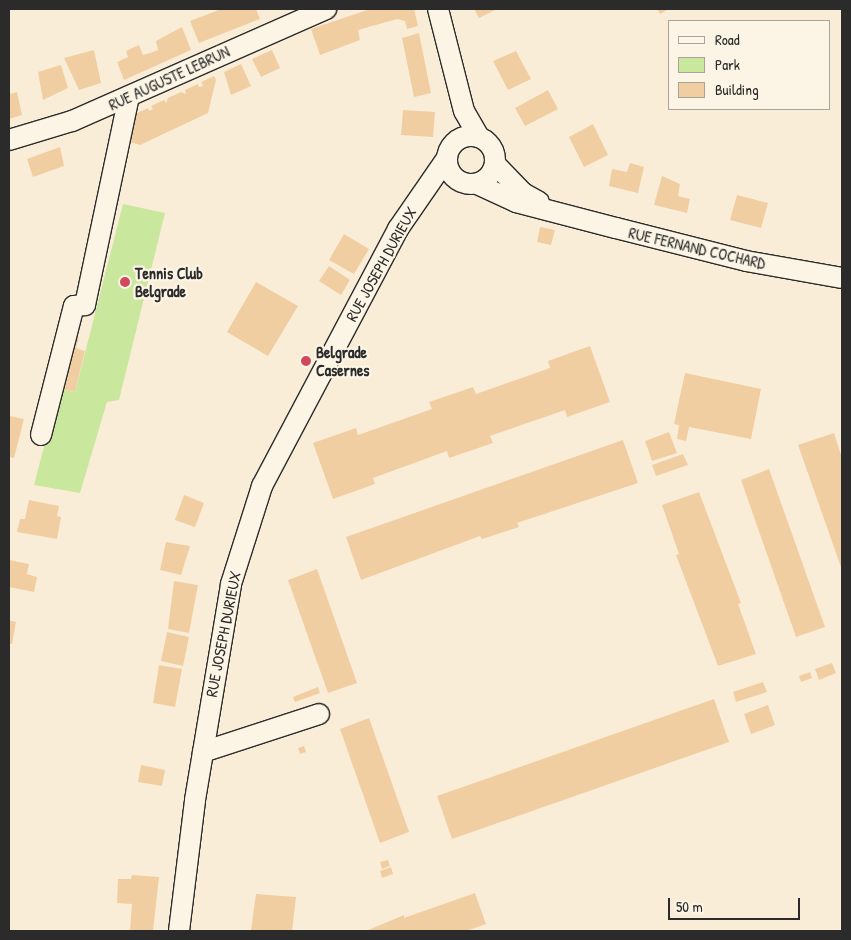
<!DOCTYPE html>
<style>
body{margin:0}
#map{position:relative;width:851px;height:940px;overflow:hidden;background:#faedd8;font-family:"Patrick Hand",sans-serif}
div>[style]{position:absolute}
.green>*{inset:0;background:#cae79e}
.building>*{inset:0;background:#f1cea2}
.roads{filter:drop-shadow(1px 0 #2b2b2b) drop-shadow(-1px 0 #2b2b2b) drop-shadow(0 1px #2b2b2b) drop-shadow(0 -1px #2b2b2b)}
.minor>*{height:20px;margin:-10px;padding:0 10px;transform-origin:10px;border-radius:10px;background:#fcf5e5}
.minor>.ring{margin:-10px;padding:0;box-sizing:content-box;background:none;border:20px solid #fcf5e5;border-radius:50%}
.dots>*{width:14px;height:14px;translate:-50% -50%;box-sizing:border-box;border:2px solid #fcf5e5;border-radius:50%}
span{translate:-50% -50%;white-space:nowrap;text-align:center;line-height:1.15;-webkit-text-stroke:4.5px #fcf5e5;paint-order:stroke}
.street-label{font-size:16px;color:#2b2b2b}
.poi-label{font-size:16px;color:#2b2b2b;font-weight:700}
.left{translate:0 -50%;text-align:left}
.frame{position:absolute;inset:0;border:10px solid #2b2b2b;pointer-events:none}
.legend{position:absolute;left:668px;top:20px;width:162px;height:90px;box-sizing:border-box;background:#fcf5e5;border:1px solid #a8a49b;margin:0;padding:6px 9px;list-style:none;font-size:15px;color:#2b2b2b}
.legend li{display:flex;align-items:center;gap:10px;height:25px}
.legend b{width:25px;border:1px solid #a8a49b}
.scale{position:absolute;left:668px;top:898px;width:132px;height:22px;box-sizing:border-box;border:2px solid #2b2b2b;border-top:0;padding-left:6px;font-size:15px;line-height:18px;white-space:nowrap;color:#2b2b2b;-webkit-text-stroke:4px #fcf5e5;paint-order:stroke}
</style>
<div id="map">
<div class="green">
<i style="clip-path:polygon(123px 204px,165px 213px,119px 400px,107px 402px,80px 493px,34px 485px,59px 389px,75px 392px)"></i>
</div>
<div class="building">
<i style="clip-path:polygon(221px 9px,256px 9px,260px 19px,199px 43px,190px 21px)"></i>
<i style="clip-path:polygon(370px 9px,414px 9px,418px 26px,407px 29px,405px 21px,397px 19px,358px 30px,360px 40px,320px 55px,311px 29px)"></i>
<i style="clip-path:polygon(474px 9px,497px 9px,479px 18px)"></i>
<i style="clip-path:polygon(657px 9px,669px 9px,660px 14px)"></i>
<i style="clip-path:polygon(182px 27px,191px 50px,124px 80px,117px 62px,128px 57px,126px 51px,139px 45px,143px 55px,153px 52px,158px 50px,156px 41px)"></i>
<i style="clip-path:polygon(419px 33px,431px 93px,414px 97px,402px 38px)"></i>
<i style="clip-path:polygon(94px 50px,101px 83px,79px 90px,64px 58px)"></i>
<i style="clip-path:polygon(272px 50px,280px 68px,261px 77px,252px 59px)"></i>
<i style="clip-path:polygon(516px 51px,531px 79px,508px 90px,493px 61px)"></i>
<i style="clip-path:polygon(241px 64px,251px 86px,231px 95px,224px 72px)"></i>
<i style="clip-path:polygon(61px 65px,68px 88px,43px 100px,38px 72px)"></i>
<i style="clip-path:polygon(214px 76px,216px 80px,208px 113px,140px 145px,127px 141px,135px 114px,148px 108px,149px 111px,153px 109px,151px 106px,164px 100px,166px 103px,168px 98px,181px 92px,186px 94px,185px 90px,198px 84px,199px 87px,203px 86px,201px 82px)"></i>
<i style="clip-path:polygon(548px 90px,558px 109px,525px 126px,515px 108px)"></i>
<i style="clip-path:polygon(17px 92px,22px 115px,9px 119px,9px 94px)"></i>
<i style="clip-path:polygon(403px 110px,435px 112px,433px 137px,401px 135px)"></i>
<i style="clip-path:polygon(593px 124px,608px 155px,584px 167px,569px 137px)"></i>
<i style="clip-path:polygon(60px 147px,64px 166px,33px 177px,27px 159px)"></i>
<i style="clip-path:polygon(630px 163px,644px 167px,638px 193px,609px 186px,612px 169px,627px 172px)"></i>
<i style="clip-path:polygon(662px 176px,680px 184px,678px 196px,690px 199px,687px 213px,654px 205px)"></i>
<i style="clip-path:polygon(737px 195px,768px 203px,761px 228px,730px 220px)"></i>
<i style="clip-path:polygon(540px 227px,555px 230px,551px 245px,537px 242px)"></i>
<i style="clip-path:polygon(344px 234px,369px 249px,354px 274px,329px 260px)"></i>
<i style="clip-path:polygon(329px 266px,350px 280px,341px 295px,319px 281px)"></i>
<i style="clip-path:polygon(256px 282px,298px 306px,268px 356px,227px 332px)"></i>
<i style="clip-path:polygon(72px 336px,79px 338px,76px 348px,85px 351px,75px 392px,59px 389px)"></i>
<i style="clip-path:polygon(590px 346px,610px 402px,567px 417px,565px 410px,490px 436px,493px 443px,449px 458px,447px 451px,373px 478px,375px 484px,333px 499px,313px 443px,356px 428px,358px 435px,432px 409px,429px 402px,473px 387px,476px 394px,550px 368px,548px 361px)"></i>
<i style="clip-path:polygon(685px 373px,761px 389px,751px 439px,689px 427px,686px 441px,677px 439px,679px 425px,674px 424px)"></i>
<i style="clip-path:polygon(9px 416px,24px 419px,14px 458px,9px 457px)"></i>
<i style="clip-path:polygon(669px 432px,677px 453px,652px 461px,645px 441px)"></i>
<i style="clip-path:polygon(834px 433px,842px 458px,842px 570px,798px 445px)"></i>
<i style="clip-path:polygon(623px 440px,638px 483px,517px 523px,519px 527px,482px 539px,480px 536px,361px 580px,346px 537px)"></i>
<i style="clip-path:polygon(683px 454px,688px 465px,656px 476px,652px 465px)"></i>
<i style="clip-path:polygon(769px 469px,825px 627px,796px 637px,741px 480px)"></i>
<i style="clip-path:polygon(699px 492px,741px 603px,738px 604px,756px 654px,718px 666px,676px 555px,679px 554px,662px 505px)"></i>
<i style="clip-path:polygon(184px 495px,204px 503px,195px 527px,175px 520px)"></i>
<i style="clip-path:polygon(29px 500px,59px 506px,57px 516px,61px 517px,57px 539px,17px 532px,20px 519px,25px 519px)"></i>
<i style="clip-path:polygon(166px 542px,190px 546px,181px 575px,160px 570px)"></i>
<i style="clip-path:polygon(9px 560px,29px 564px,27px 574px,37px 577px,34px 592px,9px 587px)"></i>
<i style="clip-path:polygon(317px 569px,357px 683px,328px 693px,288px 580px)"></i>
<i style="clip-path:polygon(174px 581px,198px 585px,189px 633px,168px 629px)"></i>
<i style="clip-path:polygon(9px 620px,16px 622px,12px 644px,9px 644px)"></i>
<i style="clip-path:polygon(167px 632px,189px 637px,183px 666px,161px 661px)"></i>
<i style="clip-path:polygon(832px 663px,836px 673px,819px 680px,815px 669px)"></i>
<i style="clip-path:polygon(159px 665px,182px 669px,175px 707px,153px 703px)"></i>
<i style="clip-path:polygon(810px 672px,812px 678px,801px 682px,799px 676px)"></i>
<i style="clip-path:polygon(763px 682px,767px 692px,736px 702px,733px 692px)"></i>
<i style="clip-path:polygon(318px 687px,320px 693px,295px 702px,293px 697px)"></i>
<i style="clip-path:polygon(714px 699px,729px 742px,452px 839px,437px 796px)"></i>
<i style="clip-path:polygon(768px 705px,775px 725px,751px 734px,744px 714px)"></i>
<i style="clip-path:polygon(369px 718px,409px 832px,380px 843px,340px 729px)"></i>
<i style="clip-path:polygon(304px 746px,306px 752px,300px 754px,298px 748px)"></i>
<i style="clip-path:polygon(141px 765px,165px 770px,162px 786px,138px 782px)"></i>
<i style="clip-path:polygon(388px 860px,390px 866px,382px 869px,380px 862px)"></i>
<i style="clip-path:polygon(391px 867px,393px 874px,382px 878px,380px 871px)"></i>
<i style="clip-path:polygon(132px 875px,159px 877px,153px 931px,130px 931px,132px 904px,117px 903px,118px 879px,131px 879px)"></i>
<i style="clip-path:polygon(475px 893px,486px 924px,466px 931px,366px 931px,404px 915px,404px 918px)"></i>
<i style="clip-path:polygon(256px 894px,296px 897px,292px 931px,251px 931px)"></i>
</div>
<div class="roads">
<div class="minor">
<i style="left:438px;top:9px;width:105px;rotate:75.7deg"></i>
<i style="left:464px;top:111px;width:30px;rotate:60deg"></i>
<i class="ring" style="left:447px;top:136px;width:28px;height:28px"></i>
<i style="left:9px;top:140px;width:66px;rotate:-16.8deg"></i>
<i style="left:72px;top:121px;width:278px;rotate:-23.8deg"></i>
<i style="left:495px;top:164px;width:40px;rotate:46deg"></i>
<i style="left:523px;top:193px;width:18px;rotate:29deg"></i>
<i style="left:477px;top:184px;width:43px;rotate:24.8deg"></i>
<i style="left:516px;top:202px;width:103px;rotate:14.6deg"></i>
<i style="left:616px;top:228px;width:134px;rotate:14.2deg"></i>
<i style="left:746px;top:261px;width:97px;rotate:10deg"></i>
<i style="left:41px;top:435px;width:133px;rotate:-75.7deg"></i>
<i style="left:74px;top:306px;width:11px;rotate:-5deg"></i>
<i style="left:85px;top:305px;width:213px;rotate:-78.1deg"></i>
<i style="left:203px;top:752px;width:122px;rotate:-18.1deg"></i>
<i style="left:179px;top:931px;width:132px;rotate:-83deg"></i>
<i style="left:195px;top:800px;width:219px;rotate:-80.5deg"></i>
<i style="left:231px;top:584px;width:103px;rotate:-72.4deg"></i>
<i style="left:262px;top:486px;width:291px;rotate:-62.1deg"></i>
<i style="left:398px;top:229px;width:86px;rotate:-55.4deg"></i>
</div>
</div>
<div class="dots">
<i style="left:125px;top:282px;background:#d1495b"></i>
<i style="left:306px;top:361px;background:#d1495b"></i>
</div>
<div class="street-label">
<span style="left:169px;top:78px;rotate:-25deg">RUE AUGUSTE LEBRUN</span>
<span style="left:697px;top:248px;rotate:13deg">RUE FERNAND COCHARD</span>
<span style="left:381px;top:264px;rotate:-61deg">RUE JOSEPH DURIEUX</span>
<span style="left:223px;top:634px;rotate:-79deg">RUE JOSEPH DURIEUX</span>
</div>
<div class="poi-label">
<span class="left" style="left:135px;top:282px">Tennis Club<br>Belgrade</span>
<span class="left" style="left:316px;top:361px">Belgrade<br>Casernes</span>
</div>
<div class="frame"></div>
<ul class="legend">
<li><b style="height:6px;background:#fcf5e5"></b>Road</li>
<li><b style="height:14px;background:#cae79e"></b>Park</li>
<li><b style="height:14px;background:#f1cea2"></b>Building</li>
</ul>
<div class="scale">50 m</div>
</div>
